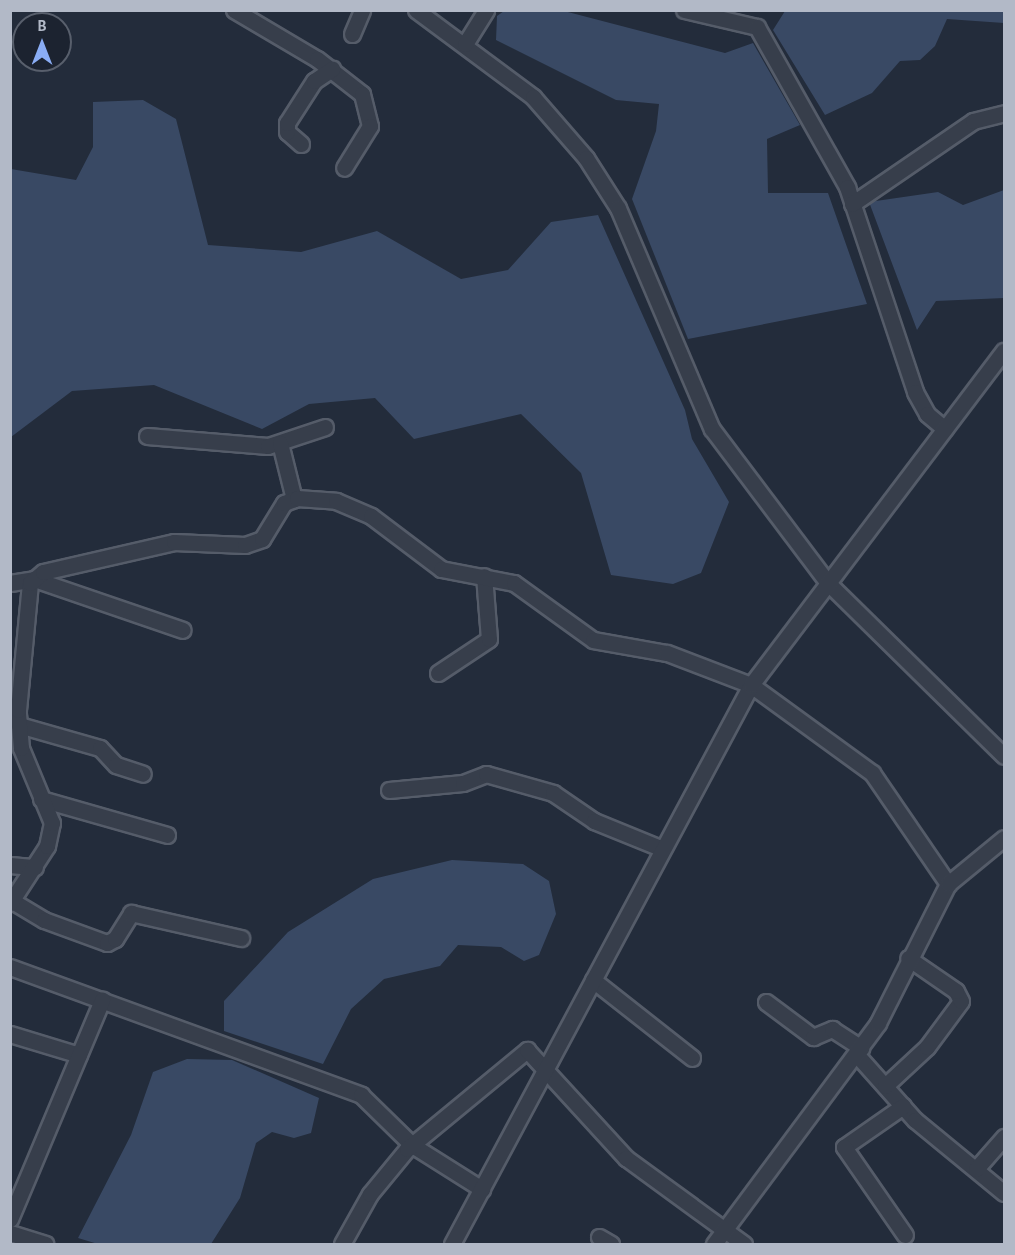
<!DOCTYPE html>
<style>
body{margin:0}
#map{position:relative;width:1015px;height:1255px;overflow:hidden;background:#232c3b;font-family:"Alegreya Sans",sans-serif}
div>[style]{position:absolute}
.water>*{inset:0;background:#394964}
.roads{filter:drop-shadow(2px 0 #555c69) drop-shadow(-2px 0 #555c69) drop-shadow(0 2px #555c69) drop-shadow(0 -2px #555c69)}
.minor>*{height:15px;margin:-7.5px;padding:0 7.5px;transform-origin:7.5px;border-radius:7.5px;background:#373e4b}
span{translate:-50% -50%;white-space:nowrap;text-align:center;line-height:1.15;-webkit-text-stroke:4.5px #1c2330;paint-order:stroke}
.frame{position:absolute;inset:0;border:12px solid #b2b9c7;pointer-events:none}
.north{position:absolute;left:12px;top:12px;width:60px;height:60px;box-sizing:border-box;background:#1c2330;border:2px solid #585f6c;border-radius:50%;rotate:0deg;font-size:16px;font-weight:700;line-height:24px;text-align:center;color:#b2b9c7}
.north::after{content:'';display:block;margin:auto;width:21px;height:27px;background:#8aadf5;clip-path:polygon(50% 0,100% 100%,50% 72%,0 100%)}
</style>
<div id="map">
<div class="water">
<i style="clip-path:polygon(564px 11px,725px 53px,753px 43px,800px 125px,767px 139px,768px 193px,828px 193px,867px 304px,688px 339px,632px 199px,656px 131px,659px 104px,616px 100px,496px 40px,497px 16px,504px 11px)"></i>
<i style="clip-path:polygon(785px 11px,1004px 11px,1004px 23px,947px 19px,935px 46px,920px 60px,900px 61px,872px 93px,825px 115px,773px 30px)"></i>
<i style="clip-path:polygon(143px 100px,176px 119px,208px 245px,301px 252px,377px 231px,461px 279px,508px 270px,551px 222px,598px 215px,685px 410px,692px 439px,729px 502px,701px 573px,673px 584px,611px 575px,581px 473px,521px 414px,414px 439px,375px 398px,309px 404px,262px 429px,154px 385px,72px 391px,11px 437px,11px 169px,76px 180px,93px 147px,93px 102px)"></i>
<i style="clip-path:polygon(1004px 190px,1004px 298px,936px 301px,917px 330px,869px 202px,938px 192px,963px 205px)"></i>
<i style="clip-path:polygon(452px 860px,523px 864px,549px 881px,556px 914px,539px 955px,524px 961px,501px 947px,458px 945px,440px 966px,384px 979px,351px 1009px,323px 1064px,224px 1031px,224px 1001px,288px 932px,373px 879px)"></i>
<i style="clip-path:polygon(187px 1059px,232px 1060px,319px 1098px,311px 1133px,294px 1138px,272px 1132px,256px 1143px,240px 1198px,211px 1244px,98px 1244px,78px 1238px,131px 1135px,153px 1072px)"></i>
</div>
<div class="roads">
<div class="minor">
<i style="left:234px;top:10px;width:96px;rotate:30.6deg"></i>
<i style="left:317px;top:59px;width:57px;rotate:37.9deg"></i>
<i style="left:362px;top:94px;width:33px;rotate:76deg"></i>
<i style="left:370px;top:126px;width:49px;rotate:121.8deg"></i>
<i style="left:416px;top:10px;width:146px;rotate:36.6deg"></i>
<i style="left:533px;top:97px;width:81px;rotate:49deg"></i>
<i style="left:586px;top:158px;width:59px;rotate:57.4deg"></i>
<i style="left:618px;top:208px;width:240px;rotate:67deg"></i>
<i style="left:712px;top:429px;width:194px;rotate:53deg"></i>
<i style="left:829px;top:584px;width:245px;rotate:44.5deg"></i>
<i style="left:684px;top:10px;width:75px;rotate:13.1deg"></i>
<i style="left:757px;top:27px;width:184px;rotate:60.6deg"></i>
<i style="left:847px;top:187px;width:216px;rotate:71.6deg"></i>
<i style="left:915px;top:392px;width:25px;rotate:61deg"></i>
<i style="left:927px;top:414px;width:23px;rotate:40deg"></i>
<i style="left:352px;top:34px;width:26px;rotate:-67deg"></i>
<i style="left:465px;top:44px;width:40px;rotate:-58deg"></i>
<i style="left:301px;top:144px;width:18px;rotate:-139deg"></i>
<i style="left:287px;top:132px;width:9px;rotate:-90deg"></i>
<i style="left:287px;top:123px;width:50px;rotate:-57.3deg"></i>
<i style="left:314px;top:81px;width:22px;rotate:-34deg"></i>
<i style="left:852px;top:204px;width:147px;rotate:-34.4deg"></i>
<i style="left:973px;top:121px;width:32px;rotate:-14deg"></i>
<i style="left:147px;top:436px;width:121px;rotate:4.7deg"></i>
<i style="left:268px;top:446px;width:60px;rotate:-18.4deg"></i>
<i style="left:280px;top:443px;width:58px;rotate:76deg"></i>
<i style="left:10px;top:583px;width:24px;rotate:-9deg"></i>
<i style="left:34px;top:579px;width:157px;rotate:18.9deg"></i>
<i style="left:438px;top:673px;width:61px;rotate:-33.7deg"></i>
<i style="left:489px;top:639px;width:63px;rotate:-94.5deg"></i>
<i style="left:19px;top:725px;width:84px;rotate:15.9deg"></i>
<i style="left:100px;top:748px;width:23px;rotate:47deg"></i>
<i style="left:116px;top:765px;width:28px;rotate:18deg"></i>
<i style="left:389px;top:790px;width:74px;rotate:-5.4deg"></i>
<i style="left:463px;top:783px;width:25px;rotate:-21deg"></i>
<i style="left:486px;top:774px;width:70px;rotate:15.8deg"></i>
<i style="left:553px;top:793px;width:50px;rotate:34.3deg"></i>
<i style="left:594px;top:821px;width:74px;rotate:22.1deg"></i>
<i style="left:41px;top:799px;width:131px;rotate:15.9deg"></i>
<i style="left:10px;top:865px;width:25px;rotate:5deg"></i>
<i style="left:14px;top:902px;width:35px;rotate:31deg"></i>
<i style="left:44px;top:920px;width:67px;rotate:20.1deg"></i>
<i style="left:107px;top:943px;width:9px;rotate:-27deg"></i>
<i style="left:115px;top:939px;width:31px;rotate:-58deg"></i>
<i style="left:131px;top:913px;width:113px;rotate:12.8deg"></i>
<i style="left:10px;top:903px;width:68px;rotate:-57deg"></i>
<i style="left:47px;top:846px;width:24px;rotate:-78deg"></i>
<i style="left:52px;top:823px;width:81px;rotate:-112.5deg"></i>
<i style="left:21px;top:748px;width:38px;rotate:-95deg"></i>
<i style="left:18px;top:710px;width:128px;rotate:-84.6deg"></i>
<i style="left:30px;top:583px;width:17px;rotate:-40deg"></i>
<i style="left:43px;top:572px;width:134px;rotate:-12.9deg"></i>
<i style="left:174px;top:542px;width:71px;rotate:2.4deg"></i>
<i style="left:245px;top:545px;width:18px;rotate:-19deg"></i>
<i style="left:262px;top:539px;width:42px;rotate:-58.6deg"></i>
<i style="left:284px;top:503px;width:14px;rotate:-21deg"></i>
<i style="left:297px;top:498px;width:39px;rotate:4deg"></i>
<i style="left:336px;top:501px;width:38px;rotate:23deg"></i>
<i style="left:371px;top:516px;width:88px;rotate:37.1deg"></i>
<i style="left:441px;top:569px;width:74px;rotate:10.9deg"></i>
<i style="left:514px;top:583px;width:97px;rotate:35.8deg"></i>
<i style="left:593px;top:640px;width:75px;rotate:10deg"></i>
<i style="left:667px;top:653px;width:90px;rotate:20.9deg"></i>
<i style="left:751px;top:685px;width:150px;rotate:36deg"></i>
<i style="left:872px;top:773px;width:135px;rotate:55.6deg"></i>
<i style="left:10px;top:967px;width:374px;rotate:20deg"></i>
<i style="left:361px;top:1095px;width:71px;rotate:44.4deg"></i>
<i style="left:412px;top:1145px;width:83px;rotate:32.2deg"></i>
<i style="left:593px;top:980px;width:126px;rotate:38.2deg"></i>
<i style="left:766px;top:1002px;width:59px;rotate:36.7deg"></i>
<i style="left:813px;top:1037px;width:21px;rotate:-23deg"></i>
<i style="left:832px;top:1029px;width:35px;rotate:33deg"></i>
<i style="left:10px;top:1034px;width:72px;rotate:16.9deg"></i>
<i style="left:857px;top:1055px;width:87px;rotate:48.3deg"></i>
<i style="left:915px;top:1120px;width:115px;rotate:39.4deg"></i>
<i style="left:885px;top:1086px;width:57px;rotate:-42.9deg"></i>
<i style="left:927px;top:1047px;width:57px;rotate:-53.5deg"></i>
<i style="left:961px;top:1001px;width:11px;rotate:-117deg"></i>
<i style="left:956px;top:991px;width:58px;rotate:-145.5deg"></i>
<i style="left:903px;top:1106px;width:72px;rotate:145.2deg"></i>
<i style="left:844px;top:1147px;width:107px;rotate:55.3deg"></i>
<i style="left:976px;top:1169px;width:43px;rotate:-48.8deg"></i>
<i style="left:10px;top:1219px;width:238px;rotate:-67.2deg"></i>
<i style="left:10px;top:1233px;width:37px;rotate:17deg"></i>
<i style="left:599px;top:1237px;width:14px;rotate:30deg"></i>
<i style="left:342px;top:1244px;width:57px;rotate:-60.8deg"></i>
<i style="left:370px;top:1194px;width:58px;rotate:-50.6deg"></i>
<i style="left:407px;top:1149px;width:156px;rotate:-39.5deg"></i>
<i style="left:527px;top:1050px;width:147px;rotate:47.5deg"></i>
<i style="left:626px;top:1158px;width:146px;rotate:36.1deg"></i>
<i style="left:452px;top:1244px;width:634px;rotate:-61.86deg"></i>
<i style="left:751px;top:685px;width:419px;rotate:-52.9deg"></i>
<i style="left:714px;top:1244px;width:275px;rotate:-53.4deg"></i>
<i style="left:878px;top:1023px;width:156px;rotate:-63.3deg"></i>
<i style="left:948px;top:884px;width:72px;rotate:-39.4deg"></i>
</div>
</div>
<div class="frame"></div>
<div class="north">B</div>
</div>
